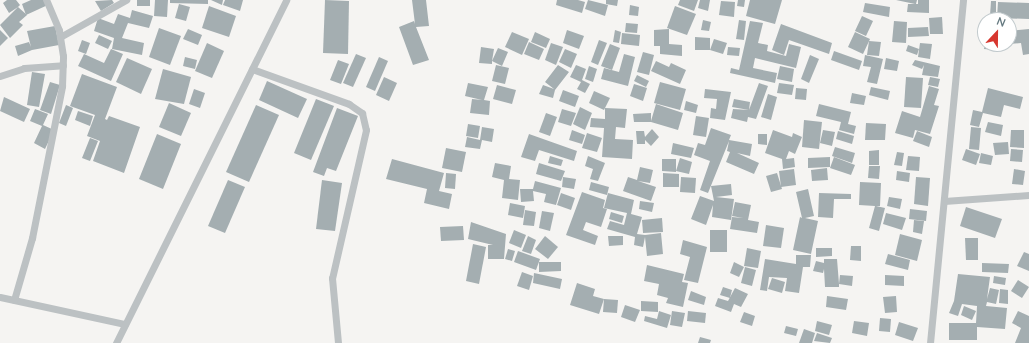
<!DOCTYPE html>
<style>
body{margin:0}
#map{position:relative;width:1029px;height:343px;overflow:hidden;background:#f5f4f2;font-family:Lato,sans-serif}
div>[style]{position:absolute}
.building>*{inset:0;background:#a4aeb1}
.minor>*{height:7px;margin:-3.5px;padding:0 3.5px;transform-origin:3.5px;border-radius:3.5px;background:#bcc1c3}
span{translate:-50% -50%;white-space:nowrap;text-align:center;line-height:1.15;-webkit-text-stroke:4px #fff;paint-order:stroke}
.north{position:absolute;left:977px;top:12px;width:40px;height:40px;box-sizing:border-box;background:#fff;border:1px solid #c2cacd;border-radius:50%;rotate:22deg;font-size:11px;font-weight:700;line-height:16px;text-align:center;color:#667a81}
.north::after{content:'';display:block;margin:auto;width:14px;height:18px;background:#d7372f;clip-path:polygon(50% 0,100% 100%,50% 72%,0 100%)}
</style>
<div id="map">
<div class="building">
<i style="clip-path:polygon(7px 0,16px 0,20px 5px,18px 7px,27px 15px,19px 22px,23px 25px,10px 38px,0 25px,18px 7px,9px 13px,3px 3px)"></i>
<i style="clip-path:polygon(31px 0,48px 0,50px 4px,26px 15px,22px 4px)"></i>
<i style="clip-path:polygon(112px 0,114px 3px,101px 11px,95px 1px)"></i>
<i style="clip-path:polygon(137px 0,150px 0,150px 6px,137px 6px)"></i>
<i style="clip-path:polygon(155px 0,168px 0,167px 17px,154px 16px)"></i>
<i style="clip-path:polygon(170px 0,208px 0,208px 4px,170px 3px)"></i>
<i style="clip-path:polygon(211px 0,223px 0,222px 5px)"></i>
<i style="clip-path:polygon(225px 0,243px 0,240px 11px,223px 5px)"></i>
<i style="clip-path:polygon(325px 0,349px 1px,348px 54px,323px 53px)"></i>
<i style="clip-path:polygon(412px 0,426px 0,429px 26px,416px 27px,429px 60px,413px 65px,399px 27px,414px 21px,415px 24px)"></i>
<i style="clip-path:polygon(557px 0,578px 0,585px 2px,582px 13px,556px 5px)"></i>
<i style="clip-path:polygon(588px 0,608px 5px,605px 16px,585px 9px)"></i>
<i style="clip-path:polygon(606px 0,618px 0,617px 6px,606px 4px)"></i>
<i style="clip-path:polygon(680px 0,698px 0,694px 11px,678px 5px)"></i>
<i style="clip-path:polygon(700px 0,710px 0,708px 11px,698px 8px)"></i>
<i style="clip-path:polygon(738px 0,745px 0,744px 7px,737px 6px)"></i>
<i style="clip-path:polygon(750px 0,782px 0,775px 24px,746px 16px)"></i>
<i style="clip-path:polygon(896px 0,917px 0,916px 4px,918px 4px,918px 0,929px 0,929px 13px,907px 12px,908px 4px,915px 4px)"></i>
<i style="clip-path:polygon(721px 1px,735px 2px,734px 17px,719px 15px)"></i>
<i style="clip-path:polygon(991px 1px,996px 1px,996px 16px,990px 16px)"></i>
<i style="clip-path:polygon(998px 2px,1029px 3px,1029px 19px,997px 18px)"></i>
<i style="clip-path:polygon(865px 3px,890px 7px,889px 17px,863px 12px)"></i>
<i style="clip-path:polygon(179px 4px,190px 7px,186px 21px,175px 18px)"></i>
<i style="clip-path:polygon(630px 5px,639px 7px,638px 16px,629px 15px)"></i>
<i style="clip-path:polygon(209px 6px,236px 16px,229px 37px,202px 28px)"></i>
<i style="clip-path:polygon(675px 6px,696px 14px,687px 35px,667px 28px)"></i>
<i style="clip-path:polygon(132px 10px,153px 16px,149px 28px,128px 23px,122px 38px,144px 43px,142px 55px,112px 49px,114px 38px,94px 31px,98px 18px,114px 24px,118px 14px,130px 18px)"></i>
<i style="clip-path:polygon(862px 16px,873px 21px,866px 36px,855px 31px)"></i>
<i style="clip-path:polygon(942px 17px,943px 34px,930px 34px,929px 18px)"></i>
<i style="clip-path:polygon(703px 20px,711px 22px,709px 31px,701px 30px)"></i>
<i style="clip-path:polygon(739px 20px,746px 21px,744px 40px,736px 39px)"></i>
<i style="clip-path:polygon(750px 21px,763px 23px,758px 43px,768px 45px,767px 51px,786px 56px,789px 44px,801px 47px,796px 68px,755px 58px,753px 68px,777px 73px,775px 83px,730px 73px,731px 68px,739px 70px)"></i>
<i style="clip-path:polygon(894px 21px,907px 22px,906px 43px,892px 42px)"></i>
<i style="clip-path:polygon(626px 23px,638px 24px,637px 33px,625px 32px)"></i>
<i style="clip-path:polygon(781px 24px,832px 43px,829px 54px,789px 40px,784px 55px,772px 50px)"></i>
<i style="clip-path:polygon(55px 26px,59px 45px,32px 50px,18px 56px,15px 46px,29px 42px,31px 47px,27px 31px)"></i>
<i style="clip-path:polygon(928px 27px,929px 36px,908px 37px,908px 28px)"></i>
<i style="clip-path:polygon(159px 28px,181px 36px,170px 65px,149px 57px)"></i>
<i style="clip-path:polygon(188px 29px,202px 35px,198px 45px,183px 39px)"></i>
<i style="clip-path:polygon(669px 29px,669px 44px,682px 45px,682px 56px,660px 54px,660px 46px,654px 46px,654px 30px)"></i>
<i style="clip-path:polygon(1029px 29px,1029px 54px,1023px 55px,1021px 43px,1009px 44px,1009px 31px)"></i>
<i style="clip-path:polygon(0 30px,8px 38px,0 46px)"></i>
<i style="clip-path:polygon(567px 30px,584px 36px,579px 49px,563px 43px)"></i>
<i style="clip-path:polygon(615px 30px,621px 32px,619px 43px,613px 42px)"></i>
<i style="clip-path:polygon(512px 32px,529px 39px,522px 55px,505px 47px)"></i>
<i style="clip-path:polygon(535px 32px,550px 39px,546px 48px,531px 42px)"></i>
<i style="clip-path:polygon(855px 32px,870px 39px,863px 54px,848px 47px)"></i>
<i style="clip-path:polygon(622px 33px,640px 35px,639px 46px,621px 44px)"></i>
<i style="clip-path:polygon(99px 35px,112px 41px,108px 49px,95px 43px)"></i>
<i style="clip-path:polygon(695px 37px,710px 38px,710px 50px,695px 50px)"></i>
<i style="clip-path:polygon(714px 39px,727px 43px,723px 54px,710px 50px)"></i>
<i style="clip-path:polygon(82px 40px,90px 43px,86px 54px,78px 51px)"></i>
<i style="clip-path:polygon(599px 40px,607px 43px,598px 65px,591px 62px)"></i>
<i style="clip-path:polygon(869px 41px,881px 42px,879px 56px,867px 55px)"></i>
<i style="clip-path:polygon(529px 42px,544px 49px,539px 60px,524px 54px)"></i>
<i style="clip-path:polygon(207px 43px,224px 51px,212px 78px,195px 71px)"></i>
<i style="clip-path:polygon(551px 43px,563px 47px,556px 65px,545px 60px)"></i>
<i style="clip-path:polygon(920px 43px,932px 44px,930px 59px,918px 57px)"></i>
<i style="clip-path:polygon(610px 44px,620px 48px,612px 70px,601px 66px)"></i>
<i style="clip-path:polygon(985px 44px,998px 44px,998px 50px,984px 49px)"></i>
<i style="clip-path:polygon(908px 45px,919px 49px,917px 55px,906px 51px)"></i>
<i style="clip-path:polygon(481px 47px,494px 49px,492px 61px,498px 48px,508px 52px,502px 66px,492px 61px,492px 64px,479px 63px)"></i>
<i style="clip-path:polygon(728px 47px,740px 48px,739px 56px,727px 55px)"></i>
<i style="clip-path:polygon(111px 49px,123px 54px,111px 81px,78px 66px,84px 54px,104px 63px)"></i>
<i style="clip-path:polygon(565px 49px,577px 54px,571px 68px,559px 62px)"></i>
<i style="clip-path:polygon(834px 51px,862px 61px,859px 70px,831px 60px)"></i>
<i style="clip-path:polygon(643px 52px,654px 55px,649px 75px,637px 72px)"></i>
<i style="clip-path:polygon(356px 54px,366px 58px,353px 87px,343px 83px)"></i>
<i style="clip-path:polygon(624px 54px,635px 57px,628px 86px,601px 79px,604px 68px,619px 72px)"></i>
<i style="clip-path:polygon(810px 55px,819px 59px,809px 83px,801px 79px)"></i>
<i style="clip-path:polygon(865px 55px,883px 59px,877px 84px,867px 82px,871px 67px,863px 66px)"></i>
<i style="clip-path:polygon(185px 57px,197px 60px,195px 69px,183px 66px)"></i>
<i style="clip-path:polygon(379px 57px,388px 61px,375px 91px,366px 87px)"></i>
<i style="clip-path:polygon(127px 58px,152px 69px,141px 94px,116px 82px)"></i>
<i style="clip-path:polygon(886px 58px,899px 61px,897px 71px,884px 69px)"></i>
<i style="clip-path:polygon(338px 60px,349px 64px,341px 84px,330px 80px)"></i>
<i style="clip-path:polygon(915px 60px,940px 66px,938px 77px,922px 75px,924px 65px,922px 69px,912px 65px)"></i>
<i style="clip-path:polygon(656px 61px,669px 67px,671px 63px,686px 70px,680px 84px,651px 71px)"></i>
<i style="clip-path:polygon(496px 65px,509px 68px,505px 84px,492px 81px)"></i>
<i style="clip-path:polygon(558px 65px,569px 72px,555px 90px,553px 98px,539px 94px,543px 85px,554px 89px,545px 82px)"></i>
<i style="clip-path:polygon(576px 65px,586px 69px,582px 80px,590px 84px,585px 93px,577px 89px,581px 82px,570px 77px)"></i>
<i style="clip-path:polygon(589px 66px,597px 69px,593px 82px,585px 79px)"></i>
<i style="clip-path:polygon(780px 66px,794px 69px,792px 82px,777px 79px)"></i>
<i style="clip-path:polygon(163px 69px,191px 77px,184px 104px,155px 99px)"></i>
<i style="clip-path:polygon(32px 72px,45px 74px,39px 107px,27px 105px)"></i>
<i style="clip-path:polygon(82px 74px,117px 87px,105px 119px,107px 120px,109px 116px,140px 127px,124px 173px,93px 161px,100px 141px,87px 136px,95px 115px,70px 106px)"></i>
<i style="clip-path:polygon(637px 75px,649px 81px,646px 87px,634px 81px)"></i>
<i style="clip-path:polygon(384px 77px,397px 83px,389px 101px,376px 95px)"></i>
<i style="clip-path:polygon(906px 77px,923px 78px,921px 108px,904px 107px)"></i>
<i style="clip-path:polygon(930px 77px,940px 79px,938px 87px,928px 85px)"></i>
<i style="clip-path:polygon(267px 81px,307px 99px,298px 118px,259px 100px)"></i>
<i style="clip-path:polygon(50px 82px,60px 85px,51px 114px,40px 110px)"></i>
<i style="clip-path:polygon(660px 82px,686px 89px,680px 110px,654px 103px)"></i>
<i style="clip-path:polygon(468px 83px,488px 87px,484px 100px,490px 101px,489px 115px,470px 113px,472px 99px,482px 100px,465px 96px)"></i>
<i style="clip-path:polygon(759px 83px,768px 86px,756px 119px,748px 117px,747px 122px,731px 118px,733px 109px,749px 110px,732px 107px,734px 99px,750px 102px,749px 110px)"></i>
<i style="clip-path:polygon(779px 83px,794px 85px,792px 95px,777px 93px)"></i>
<i style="clip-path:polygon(634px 84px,647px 88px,643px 101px,630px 96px)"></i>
<i style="clip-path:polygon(497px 85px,516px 90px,512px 104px,493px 99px)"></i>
<i style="clip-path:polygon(929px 86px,939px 89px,934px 105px,939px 106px,930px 134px,915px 130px,913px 138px,895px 133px,902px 111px,920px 117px)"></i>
<i style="clip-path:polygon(871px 87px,890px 91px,888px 100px,869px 95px)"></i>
<i style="clip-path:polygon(796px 88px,807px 89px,806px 100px,795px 99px)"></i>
<i style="clip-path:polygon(988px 88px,1023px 97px,1020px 109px,1004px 105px,1001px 117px,983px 113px,979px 127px,970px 125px,973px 110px,982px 112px)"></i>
<i style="clip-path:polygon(194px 89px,205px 93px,200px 108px,189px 104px)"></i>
<i style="clip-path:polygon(705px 89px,731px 92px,725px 120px,710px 118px,711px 108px,716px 109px,717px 99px,704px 98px)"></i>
<i style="clip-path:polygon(563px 90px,579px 96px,575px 107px,559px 101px)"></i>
<i style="clip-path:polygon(594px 91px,610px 98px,604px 110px,589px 103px)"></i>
<i style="clip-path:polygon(852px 93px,866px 96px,864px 105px,850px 103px)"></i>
<i style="clip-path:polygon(768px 94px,777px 97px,771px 120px,761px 117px)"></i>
<i style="clip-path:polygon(4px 97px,30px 109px,24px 122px,0 111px)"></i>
<i style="clip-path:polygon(316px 99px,334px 106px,311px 160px,294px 153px)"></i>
<i style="clip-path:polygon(686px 101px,698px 105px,696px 113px,684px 110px)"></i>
<i style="clip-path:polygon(169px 103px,191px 113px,181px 136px,159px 127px)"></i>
<i style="clip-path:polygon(656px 104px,683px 113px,678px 130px,651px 122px,634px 122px,633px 114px,651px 113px,651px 121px)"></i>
<i style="clip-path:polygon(819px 104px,851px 112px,848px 124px,856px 126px,854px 134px,839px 130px,841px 122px,816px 116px)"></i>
<i style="clip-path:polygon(66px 105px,73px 108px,66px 126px,59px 123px)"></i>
<i style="clip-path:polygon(256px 105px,279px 115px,249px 182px,226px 172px)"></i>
<i style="clip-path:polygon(580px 107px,592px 113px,585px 130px,573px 124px)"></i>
<i style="clip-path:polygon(337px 108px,358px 116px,336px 171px,327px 168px,324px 176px,313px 172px)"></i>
<i style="clip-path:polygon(605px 108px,627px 109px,625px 128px,616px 127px,615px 139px,633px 140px,632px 159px,602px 157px,604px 128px,590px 127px,591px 118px,605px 119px)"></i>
<i style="clip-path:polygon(35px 109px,48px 114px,43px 125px,54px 130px,45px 149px,34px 143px,42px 126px,30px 121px)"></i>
<i style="clip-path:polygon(562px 109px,576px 113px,571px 126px,558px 122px)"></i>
<i style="clip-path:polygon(78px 111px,93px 116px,90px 126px,75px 120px)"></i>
<i style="clip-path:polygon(546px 113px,557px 117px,550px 136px,539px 132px)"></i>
<i style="clip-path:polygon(696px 116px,709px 118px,706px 137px,693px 135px)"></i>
<i style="clip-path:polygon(804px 120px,822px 122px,819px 149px,802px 147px)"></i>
<i style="clip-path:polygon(988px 122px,1003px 125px,1001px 136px,985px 132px)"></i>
<i style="clip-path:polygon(866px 123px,886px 124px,885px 140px,865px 140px)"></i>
<i style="clip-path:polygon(468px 124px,480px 126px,478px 138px,466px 136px)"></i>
<i style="clip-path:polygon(482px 127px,494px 129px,492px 142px,482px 140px,480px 149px,465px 147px,467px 137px,480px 140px)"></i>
<i style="clip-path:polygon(971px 127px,981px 128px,979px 150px,969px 149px)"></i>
<i style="clip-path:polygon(711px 128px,731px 135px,729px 140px,752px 144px,750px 156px,737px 153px,759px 163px,754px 174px,726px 162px,730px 152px,727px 151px,729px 141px,708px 193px,700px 190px,710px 161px,694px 155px,698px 143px,705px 145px)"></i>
<i style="clip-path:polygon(652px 129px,659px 137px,651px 146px,645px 140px,645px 144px,637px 144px,636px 131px,644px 131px,645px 137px)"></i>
<i style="clip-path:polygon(572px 130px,585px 135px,582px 144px,569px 140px)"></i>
<i style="clip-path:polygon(773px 130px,792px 137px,793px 133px,802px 137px,795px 154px,789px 151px,786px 159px,794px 158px,795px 167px,783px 169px,782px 159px,765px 153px)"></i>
<i style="clip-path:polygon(823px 130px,835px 132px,832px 146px,820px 143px)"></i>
<i style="clip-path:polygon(1011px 130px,1024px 130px,1024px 148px,1010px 147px)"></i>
<i style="clip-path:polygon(838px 131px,854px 136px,852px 144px,836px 139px)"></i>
<i style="clip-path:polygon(917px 131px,932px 137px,929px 147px,913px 141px)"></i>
<i style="clip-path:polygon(587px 133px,602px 138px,597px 152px,582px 148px)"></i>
<i style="clip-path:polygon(157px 134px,181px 144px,163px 189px,139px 179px)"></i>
<i style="clip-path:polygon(529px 134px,577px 151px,574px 161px,539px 150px,535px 161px,521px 157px)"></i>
<i style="clip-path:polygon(758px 134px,767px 134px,767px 145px,758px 144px)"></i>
<i style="clip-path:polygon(90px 138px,98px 141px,90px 161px,82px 158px)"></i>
<i style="clip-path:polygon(1008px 142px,1009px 154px,995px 155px,993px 143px)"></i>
<i style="clip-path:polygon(673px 143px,694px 148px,691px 158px,671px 154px)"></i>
<i style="clip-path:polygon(835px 147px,855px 153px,852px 163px,832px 156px)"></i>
<i style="clip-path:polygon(446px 148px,466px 152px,462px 172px,442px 168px)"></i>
<i style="clip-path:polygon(966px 149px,980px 154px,976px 165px,962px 160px)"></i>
<i style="clip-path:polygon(1011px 149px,1023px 150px,1022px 162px,1010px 161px)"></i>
<i style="clip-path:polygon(879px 150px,879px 165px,869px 165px,869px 151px)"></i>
<i style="clip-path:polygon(897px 152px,904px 153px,902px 166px,894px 165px)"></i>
<i style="clip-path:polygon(981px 153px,993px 156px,991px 165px,979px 163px)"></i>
<i style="clip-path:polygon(550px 156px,563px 160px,561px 166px,548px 163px)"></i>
<i style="clip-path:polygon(588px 156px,605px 163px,598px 181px,590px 179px,593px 169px,585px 166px)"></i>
<i style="clip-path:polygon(908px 156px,920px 157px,919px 171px,906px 170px)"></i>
<i style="clip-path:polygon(830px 157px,830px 167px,808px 168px,808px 158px)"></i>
<i style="clip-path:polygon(834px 157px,855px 165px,851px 175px,830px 168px)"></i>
<i style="clip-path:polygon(680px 158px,692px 162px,689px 174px,676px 171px)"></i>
<i style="clip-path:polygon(392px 159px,444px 173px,439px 191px,452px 194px,449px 209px,424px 203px,427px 189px,386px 179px)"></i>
<i style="clip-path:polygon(662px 159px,676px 159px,676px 172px,662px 171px)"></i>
<i style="clip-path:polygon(495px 163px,511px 166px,509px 179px,520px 180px,518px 200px,502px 198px,504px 180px,492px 177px)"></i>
<i style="clip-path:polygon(539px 163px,565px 171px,561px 181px,536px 174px)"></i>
<i style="clip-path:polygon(869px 166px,880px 166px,879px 179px,868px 178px)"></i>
<i style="clip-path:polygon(640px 167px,653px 170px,650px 183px,638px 181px,656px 187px,651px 201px,623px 191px,628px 177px,637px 180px)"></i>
<i style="clip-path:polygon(827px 168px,828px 180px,812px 181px,811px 170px)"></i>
<i style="clip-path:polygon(794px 169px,796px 185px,781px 187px,779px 171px)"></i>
<i style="clip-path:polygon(1014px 169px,1025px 171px,1023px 185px,1012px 184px)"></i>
<i style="clip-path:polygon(897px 171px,910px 173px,909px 182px,896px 180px)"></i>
<i style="clip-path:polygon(446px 173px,456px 174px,455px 189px,445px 188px)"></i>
<i style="clip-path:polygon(663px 173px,679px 174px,679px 187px,663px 187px)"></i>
<i style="clip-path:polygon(777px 173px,782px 189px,771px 192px,766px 176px)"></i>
<i style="clip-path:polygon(563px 177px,576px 179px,574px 189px,562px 187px)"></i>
<i style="clip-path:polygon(681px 177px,696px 178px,695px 193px,680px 192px)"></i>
<i style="clip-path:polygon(916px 177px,930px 178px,928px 206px,914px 204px)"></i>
<i style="clip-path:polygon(228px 180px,245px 187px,225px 233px,208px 226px)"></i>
<i style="clip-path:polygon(322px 180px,342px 183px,335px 231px,316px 229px)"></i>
<i style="clip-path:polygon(535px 181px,561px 188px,556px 205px,544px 202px,546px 194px,533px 191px,534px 201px,521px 202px,520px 189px,533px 189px)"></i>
<i style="clip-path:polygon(591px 182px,609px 187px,607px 195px,589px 190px)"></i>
<i style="clip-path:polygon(860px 182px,881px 183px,880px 206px,876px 206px,885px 208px,879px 231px,869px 228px,875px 206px,859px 205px)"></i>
<i style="clip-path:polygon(731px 184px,732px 195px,716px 197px,734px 199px,731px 220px,712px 217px,713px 205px,706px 225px,691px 219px,700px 196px,714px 201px,711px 186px)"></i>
<i style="clip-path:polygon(808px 189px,814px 216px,805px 218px,818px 221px,811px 254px,793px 250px,800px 217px,802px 218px,796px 192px)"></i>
<i style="clip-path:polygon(582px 192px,605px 200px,603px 208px,607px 209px,601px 227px,586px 222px,583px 230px,598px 236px,595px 245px,566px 235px)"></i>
<i style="clip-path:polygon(561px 193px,575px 198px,571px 210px,557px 205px)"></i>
<i style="clip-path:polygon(608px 193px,634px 200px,631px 214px,642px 217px,637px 234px,645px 235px,661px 233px,663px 254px,647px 256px,645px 237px,643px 247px,634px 245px,635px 237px,607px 229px,610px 221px,624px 225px,627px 213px,604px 208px)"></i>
<i style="clip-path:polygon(819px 193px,851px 194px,851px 199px,834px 199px,833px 218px,818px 217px)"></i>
<i style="clip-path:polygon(889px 197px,902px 199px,900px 209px,887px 206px)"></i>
<i style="clip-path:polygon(640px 201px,654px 203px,652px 212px,639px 209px)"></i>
<i style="clip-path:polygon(735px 202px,751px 205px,748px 220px,759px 222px,757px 233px,730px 229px,732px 217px,743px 218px,732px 216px)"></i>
<i style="clip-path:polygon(510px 203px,525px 206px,523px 218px,508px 215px)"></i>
<i style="clip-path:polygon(966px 207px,1002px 219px,995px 238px,960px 226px)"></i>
<i style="clip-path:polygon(910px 209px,927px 211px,926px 221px,909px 219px)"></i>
<i style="clip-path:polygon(525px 210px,536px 212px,534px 226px,523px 225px)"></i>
<i style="clip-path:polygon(542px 211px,554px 213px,550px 231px,539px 228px)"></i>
<i style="clip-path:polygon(611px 212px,624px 216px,622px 223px,609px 219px)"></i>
<i style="clip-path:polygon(886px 213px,906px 218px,902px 230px,883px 224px)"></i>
<i style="clip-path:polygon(662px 218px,663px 232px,643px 233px,642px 220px)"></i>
<i style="clip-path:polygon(914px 220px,924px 221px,922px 234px,913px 232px)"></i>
<i style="clip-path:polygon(471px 222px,506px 234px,504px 259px,488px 259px,488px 245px,493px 245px,468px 239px)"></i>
<i style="clip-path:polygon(766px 225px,784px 228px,781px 248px,763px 246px)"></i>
<i style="clip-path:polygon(463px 226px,464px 240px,441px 241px,440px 227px)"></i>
<i style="clip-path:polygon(514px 230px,526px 235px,521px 248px,509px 243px)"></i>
<i style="clip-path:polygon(710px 230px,727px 230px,727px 252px,710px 252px)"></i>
<i style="clip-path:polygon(900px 234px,922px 240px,917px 261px,895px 255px)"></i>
<i style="clip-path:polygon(528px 236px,536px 240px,531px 254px,522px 251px)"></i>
<i style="clip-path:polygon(545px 236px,558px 247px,548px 259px,535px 249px)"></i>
<i style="clip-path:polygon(608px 236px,623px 236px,623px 245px,609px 246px)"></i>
<i style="clip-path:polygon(965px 238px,978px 238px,978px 260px,966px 260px)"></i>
<i style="clip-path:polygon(683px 240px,707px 247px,698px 283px,684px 280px,690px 257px,680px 254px)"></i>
<i style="clip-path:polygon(473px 244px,486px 247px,479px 284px,466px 281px)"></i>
<i style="clip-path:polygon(851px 246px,861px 246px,861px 261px,850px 260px)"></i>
<i style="clip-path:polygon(747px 248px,761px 251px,758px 268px,744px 266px)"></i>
<i style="clip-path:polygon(816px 248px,832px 248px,832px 256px,816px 257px)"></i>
<i style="clip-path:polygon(508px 249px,515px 251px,512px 261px,505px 259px)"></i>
<i style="clip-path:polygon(518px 251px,540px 259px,536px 270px,514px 262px)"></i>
<i style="clip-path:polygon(1024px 252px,1029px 254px,1029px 271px,1017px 266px)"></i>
<i style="clip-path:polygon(888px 254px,910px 260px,908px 270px,885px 264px)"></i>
<i style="clip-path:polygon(796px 255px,811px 255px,810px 267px,803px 267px,799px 293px,785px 291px,787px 278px,769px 277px,767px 291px,760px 290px,765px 259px,796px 264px)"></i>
<i style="clip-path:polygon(824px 259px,837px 259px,839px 284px,840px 275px,853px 276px,852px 286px,839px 284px,839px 287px,825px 287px,824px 269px,823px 273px,813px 271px,816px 261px,824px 263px)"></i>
<i style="clip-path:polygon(539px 262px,561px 262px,561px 271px,539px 272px)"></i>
<i style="clip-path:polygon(734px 262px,744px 267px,739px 277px,730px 273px)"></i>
<i style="clip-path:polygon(982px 263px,1009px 264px,1008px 273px,982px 272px)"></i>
<i style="clip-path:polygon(647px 265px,684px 274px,682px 282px,688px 283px,683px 307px,666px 303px,668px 298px,657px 295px,659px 284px,644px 281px)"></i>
<i style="clip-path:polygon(745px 267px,756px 270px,752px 286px,741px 283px)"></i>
<i style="clip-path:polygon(522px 272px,533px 276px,529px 290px,517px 286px)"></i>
<i style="clip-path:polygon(534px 273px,562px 279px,560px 289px,533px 283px)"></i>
<i style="clip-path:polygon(958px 274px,990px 277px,987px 299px,990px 288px,999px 290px,996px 304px,987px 302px,986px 306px,1007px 308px,1005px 329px,977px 327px,977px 340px,949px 340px,949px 323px,976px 323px,977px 306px,962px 304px,958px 316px,949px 313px,954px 301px)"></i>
<i style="clip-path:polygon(885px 275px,904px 276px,904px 286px,885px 285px)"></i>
<i style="clip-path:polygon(994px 276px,1006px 278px,1005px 285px,993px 283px)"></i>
<i style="clip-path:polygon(772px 278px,785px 282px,782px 293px,768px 289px)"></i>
<i style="clip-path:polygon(1018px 280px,1029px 287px,1022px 298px,1011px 291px)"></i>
<i style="clip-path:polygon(577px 283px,595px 289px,593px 296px,604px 299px,599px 314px,570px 305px)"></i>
<i style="clip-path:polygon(723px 287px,732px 290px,730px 298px,720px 295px)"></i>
<i style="clip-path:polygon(735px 288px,748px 294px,741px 307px,734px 304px,731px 312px,715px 306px,718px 298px,728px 301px)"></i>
<i style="clip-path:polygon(1000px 289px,1008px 290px,1008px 304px,999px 303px)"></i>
<i style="clip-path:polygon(691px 291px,706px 297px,704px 305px,688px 300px)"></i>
<i style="clip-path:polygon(827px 296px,848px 299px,846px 310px,826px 307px)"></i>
<i style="clip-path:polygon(896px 296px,897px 312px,885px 313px,883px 297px)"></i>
<i style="clip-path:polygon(604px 299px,618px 300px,617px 313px,603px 312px)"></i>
<i style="clip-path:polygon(641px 301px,658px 302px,658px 312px,641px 311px)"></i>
<i style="clip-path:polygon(625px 305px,640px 310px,635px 322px,621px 317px)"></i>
<i style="clip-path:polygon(964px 306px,976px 311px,972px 320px,961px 315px)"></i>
<i style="clip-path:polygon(659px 311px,671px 315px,667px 328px,644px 321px,645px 316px,657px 319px)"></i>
<i style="clip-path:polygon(672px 311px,685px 313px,682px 327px,670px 325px)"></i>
<i style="clip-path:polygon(688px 311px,706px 313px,705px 323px,687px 321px)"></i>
<i style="clip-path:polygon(1018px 311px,1029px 316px,1029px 343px,1015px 343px,1021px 328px,1012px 323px)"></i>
<i style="clip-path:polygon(744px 312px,755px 316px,752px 326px,740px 322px)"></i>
<i style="clip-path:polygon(880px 318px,891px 319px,890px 332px,879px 331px)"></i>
<i style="clip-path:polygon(817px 321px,832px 325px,829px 335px,815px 331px)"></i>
<i style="clip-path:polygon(854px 321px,869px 323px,867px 336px,852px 333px)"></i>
<i style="clip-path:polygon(899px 322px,918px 328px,913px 341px,895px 335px)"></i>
<i style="clip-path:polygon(786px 326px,798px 329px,796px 336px,784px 333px)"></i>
<i style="clip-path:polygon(804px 329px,815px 333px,812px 343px,799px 343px)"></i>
<i style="clip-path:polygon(817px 333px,832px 338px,830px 343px,814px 341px)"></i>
<i style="clip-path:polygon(700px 337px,711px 340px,710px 343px,698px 343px)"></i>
</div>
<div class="minor">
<i style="left:60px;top:37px;width:76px;rotate:-29.3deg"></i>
<i style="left:252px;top:69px;width:103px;rotate:19.8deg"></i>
<i style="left:349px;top:104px;width:16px;rotate:35deg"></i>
<i style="left:362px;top:113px;width:17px;rotate:77deg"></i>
<i style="left:366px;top:130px;width:152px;rotate:102.9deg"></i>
<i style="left:332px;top:278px;width:65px;rotate:84.7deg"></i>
<i style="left:0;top:76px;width:25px;rotate:-18deg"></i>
<i style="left:24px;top:68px;width:39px;rotate:-4deg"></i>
<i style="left:944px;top:201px;width:85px;rotate:-4deg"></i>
<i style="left:0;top:297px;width:128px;rotate:12.2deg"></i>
<i style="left:14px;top:300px;width:65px;rotate:-73.8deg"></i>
<i style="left:32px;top:238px;width:155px;rotate:-78.8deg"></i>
<i style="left:62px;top:86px;width:30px;rotate:-88deg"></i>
<i style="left:63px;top:56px;width:26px;rotate:-99deg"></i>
<i style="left:59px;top:30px;width:33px;rotate:-113deg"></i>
<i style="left:116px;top:343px;width:383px;rotate:-63.6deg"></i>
<i style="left:930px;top:343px;width:345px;rotate:-84.5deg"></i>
</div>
<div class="north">N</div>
</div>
